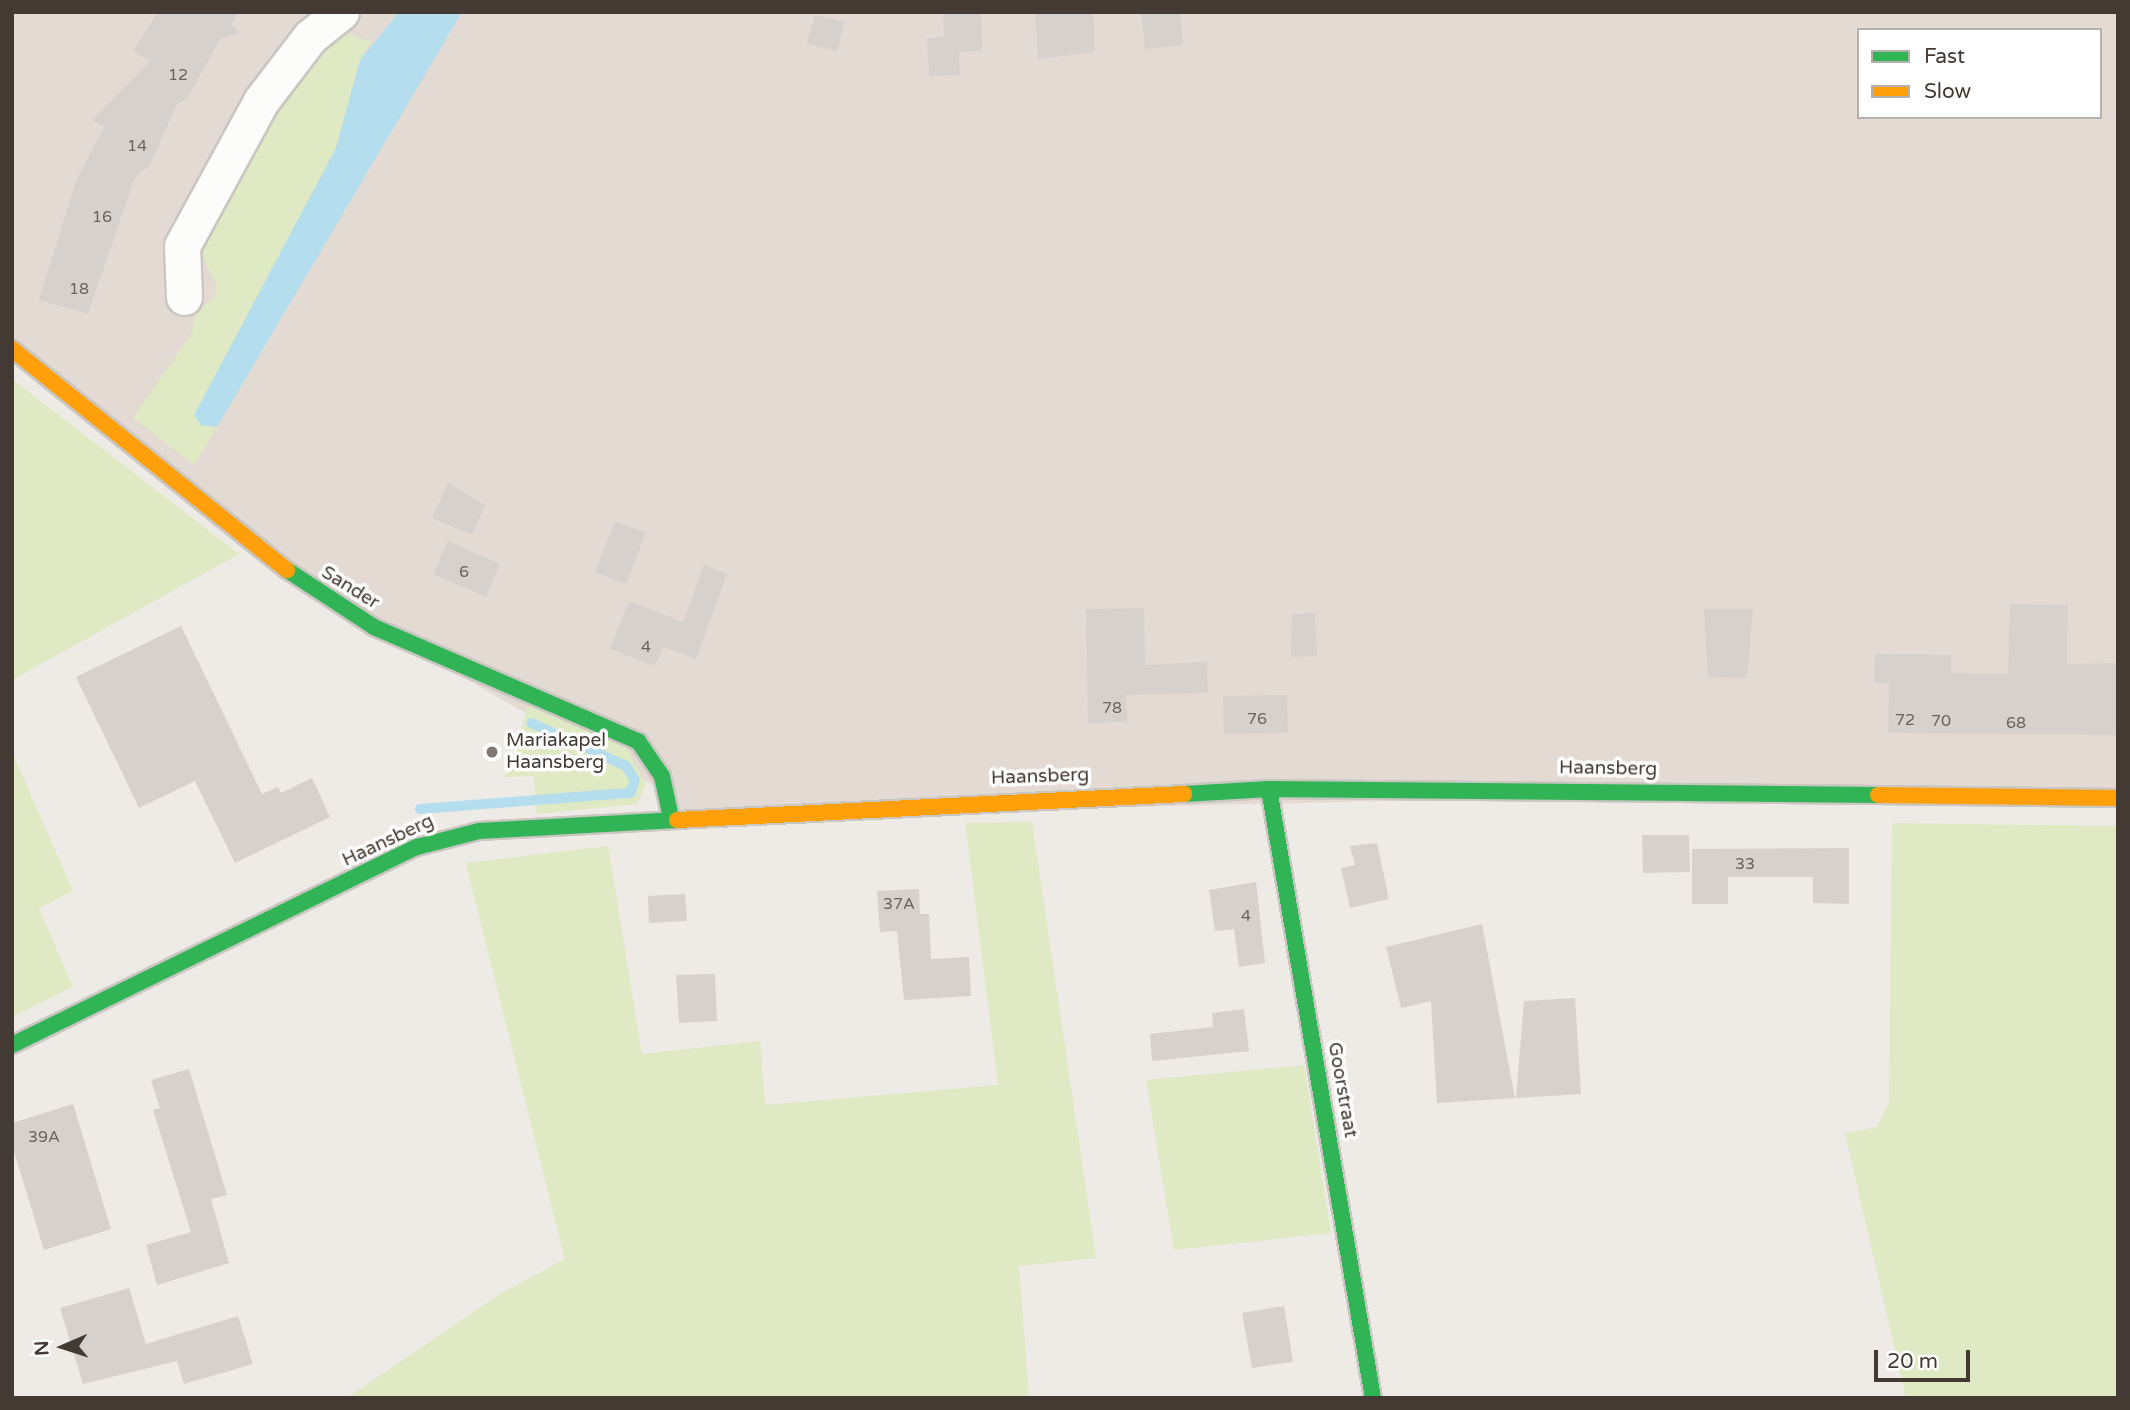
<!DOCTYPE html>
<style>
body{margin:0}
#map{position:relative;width:2130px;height:1410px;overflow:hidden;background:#eeeae6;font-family:"Varela Round",sans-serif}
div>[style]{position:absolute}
.residential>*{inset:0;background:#e3dbd3}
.green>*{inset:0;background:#dfe9c4}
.water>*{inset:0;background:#b4ddee}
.stream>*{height:10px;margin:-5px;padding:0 5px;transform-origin:5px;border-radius:5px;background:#b4ddee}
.building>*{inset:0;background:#d6d1cd}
.roads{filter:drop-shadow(2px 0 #cac6c2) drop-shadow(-2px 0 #cac6c2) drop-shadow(0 2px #cac6c2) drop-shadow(0 -2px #cac6c2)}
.street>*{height:35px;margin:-17.5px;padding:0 17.5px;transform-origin:17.5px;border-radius:17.5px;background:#fcfcfb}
.fast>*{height:16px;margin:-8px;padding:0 8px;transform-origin:8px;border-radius:8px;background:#30b455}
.slow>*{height:16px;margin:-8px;padding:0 8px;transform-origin:8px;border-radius:8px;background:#ff9f0a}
.dots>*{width:19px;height:19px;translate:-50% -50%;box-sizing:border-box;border:4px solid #fff;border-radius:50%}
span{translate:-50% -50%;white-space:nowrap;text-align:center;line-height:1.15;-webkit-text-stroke:7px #fff;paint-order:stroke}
.number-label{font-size:16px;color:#69625b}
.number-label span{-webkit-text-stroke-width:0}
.street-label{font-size:19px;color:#433b33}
.poi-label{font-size:19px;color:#433b33}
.left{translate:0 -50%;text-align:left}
.frame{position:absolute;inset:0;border:14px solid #433b33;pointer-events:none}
.legend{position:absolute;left:1857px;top:28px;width:245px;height:91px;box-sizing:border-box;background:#fff;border:2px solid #b4b1ad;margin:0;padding:9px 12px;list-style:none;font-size:21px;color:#433b33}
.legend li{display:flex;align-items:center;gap:14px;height:35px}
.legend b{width:35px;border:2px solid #b4b1ad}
.north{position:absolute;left:28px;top:1312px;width:70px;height:70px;-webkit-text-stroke:5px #fff;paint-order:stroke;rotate:267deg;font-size:19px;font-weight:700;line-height:28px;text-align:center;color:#433b33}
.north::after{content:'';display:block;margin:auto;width:24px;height:32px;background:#433b33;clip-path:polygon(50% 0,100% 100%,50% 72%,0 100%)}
.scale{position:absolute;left:1874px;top:1350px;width:96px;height:32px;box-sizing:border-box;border:4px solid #433b33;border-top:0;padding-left:9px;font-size:21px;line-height:24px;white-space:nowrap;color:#433b33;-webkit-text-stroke:5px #fff;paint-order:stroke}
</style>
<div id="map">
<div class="residential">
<i style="clip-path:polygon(evenodd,12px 12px,2118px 12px,2118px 798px,1755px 792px,671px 818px,669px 794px,374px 627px,12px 349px,12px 12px,1859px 30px,2100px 30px,2100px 117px,1859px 117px,1859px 30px)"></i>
</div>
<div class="green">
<i style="clip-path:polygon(339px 30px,371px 42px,360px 60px,336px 148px,195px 415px,201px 425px,217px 427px,194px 465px,133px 418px,192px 333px,196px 311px,215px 298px,216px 284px,198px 246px,272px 104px)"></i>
<i style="clip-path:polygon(12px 379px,239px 554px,12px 680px)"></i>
<i style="clip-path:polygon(528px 704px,626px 747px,646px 784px,637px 804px,536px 814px,534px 776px,502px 777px,509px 772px)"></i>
<i style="clip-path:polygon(12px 752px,73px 891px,39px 908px,73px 987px,12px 1017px)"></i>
<i style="clip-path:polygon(1032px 822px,1096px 1258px,1019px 1266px,1029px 1398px,347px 1398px,500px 1294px,565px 1259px,466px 863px,608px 846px,642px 1054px,760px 1041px,765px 1105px,998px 1085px,965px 823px)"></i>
<i style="clip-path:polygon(1892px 823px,2118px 826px,2118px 1398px,1906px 1398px,1845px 1133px,1877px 1127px,1889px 1102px)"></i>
<i style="clip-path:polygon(1304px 1065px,1331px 1233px,1174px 1250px,1146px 1080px)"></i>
</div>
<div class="water">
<i style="clip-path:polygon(399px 12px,462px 12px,217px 427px,201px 425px,194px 415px,336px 148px,360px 60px)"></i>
</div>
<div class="stream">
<i style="left:420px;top:809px;width:211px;rotate:-4.4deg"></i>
<i style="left:630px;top:793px;width:14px;rotate:-69deg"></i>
<i style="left:635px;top:780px;width:17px;rotate:-123deg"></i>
<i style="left:626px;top:766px;width:104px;rotate:-155.6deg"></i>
</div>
<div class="building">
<i style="clip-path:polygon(158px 12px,240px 12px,231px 25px,240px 32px,220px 39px,187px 99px,177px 104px,150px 165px,135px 177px,88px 314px,39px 300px,76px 181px,104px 127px,92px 120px,150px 61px,133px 51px)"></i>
<i style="clip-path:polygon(943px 12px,981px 12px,982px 51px,959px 52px,960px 75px,929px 76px,927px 38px,944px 37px)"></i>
<i style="clip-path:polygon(1035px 12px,1093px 12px,1095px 52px,1038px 59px)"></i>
<i style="clip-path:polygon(1141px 12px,1180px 12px,1183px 45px,1145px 49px)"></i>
<i style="clip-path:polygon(815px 15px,845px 22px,837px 51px,807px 44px)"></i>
<i style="clip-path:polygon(448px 483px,485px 505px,472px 535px,432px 518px)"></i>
<i style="clip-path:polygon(615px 521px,646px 533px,626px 584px,595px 572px)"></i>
<i style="clip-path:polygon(448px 541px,500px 564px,486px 597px,433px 574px)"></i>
<i style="clip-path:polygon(704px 565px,727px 574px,696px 659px,663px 647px,655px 666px,610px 649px,629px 601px,683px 622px)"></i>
<i style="clip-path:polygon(2010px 604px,2068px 605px,2067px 664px,2118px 663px,2118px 735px,1888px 733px,1889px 683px,1874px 682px,1875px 654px,1951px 655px,1951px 673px,2008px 674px)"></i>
<i style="clip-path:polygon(1144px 608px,1145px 665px,1207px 662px,1208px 693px,1126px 695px,1127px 722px,1088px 723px,1086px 609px)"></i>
<i style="clip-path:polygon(1704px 609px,1753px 609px,1747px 678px,1708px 677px)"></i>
<i style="clip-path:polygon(1315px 613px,1317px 656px,1291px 657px,1292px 614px)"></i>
<i style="clip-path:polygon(181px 626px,262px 794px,278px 787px,281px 793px,312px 778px,330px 817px,235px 863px,195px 781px,139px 808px,76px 677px)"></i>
<i style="clip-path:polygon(1287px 695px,1288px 733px,1224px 734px,1223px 696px)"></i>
<i style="clip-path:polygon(1642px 835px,1689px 835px,1690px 872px,1643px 873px)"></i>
<i style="clip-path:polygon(1377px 843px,1389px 899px,1350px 908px,1341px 868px,1355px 865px,1350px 846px)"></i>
<i style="clip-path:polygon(1849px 848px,1849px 904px,1813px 903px,1813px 877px,1728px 877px,1728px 904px,1692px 904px,1692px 849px)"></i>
<i style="clip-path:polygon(1256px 882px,1265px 963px,1239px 967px,1234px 929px,1215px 931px,1209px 890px)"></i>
<i style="clip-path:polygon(919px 889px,920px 914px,929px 914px,931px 959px,969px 957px,971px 996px,904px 1000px,897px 931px,880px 932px,877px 891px)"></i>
<i style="clip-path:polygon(685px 894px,687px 921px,649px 923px,648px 896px)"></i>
<i style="clip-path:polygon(1482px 924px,1515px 1098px,1437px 1103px,1431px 1001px,1401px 1008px,1386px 947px)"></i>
<i style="clip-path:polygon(715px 974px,717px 1021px,679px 1023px,676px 975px)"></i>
<i style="clip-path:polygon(1575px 998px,1581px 1094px,1516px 1098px,1524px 1001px)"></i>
<i style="clip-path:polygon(1244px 1009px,1249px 1051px,1152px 1061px,1150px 1034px,1213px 1027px,1212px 1013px)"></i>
<i style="clip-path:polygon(189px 1069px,227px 1195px,211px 1199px,229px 1263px,157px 1285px,146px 1245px,191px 1232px,153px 1110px,160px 1108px,151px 1080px)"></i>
<i style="clip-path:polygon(73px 1104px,111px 1229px,44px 1250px,12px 1145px,12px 1123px)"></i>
<i style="clip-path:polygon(129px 1288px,146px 1344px,238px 1316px,253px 1364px,184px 1384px,177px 1361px,83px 1384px,60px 1308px)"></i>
<i style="clip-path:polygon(1284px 1306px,1293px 1362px,1252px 1368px,1242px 1313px)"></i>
</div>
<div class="roads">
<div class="street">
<i style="left:184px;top:297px;width:51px;rotate:-92.2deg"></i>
<i style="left:182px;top:246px;width:165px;rotate:-61.4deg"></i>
<i style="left:261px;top:101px;width:81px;rotate:-52.6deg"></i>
<i style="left:310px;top:37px;width:40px;rotate:-39deg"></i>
</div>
<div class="fast">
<i style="left:287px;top:570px;width:104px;rotate:33.2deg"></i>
<i style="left:374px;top:627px;width:288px;rotate:23.4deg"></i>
<i style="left:638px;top:741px;width:42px;rotate:55.6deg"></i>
<i style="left:662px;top:776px;width:43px;rotate:77.9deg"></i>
<i style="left:1269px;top:789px;width:618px;rotate:80.31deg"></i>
<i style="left:1184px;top:794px;width:85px;rotate:-3.4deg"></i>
<i style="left:1269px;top:789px;width:609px;rotate:0.56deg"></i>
<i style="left:12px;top:1045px;width:451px;rotate:-26.1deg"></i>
<i style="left:417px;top:847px;width:64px;rotate:-14.5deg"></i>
<i style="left:479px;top:831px;width:198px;rotate:-3.2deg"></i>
</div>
<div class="slow">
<i style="left:12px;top:349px;width:353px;rotate:38.8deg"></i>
<i style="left:1878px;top:795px;width:240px;rotate:0.7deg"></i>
<i style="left:677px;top:820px;width:508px;rotate:-2.94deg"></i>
</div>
</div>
<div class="dots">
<i style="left:492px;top:752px;background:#7f7872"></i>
</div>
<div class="number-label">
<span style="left:178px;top:75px">12</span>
<span style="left:137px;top:146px">14</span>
<span style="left:102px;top:217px">16</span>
<span style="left:79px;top:289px">18</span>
<span style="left:464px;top:572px">6</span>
<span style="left:646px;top:647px">4</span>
<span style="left:1112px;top:708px">78</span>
<span style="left:1257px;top:719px">76</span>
<span style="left:1905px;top:720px">72</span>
<span style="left:1941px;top:721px">70</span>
<span style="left:2016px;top:723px">68</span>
<span style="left:1745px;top:864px">33</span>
<span style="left:899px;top:904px">37A</span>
<span style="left:1246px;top:916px">4</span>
<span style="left:44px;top:1137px">39A</span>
</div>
<div class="street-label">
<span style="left:350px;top:588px;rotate:32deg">Sander</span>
<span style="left:1608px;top:769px;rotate:1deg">Haansberg</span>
<span style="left:1040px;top:777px;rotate:-2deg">Haansberg</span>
<span style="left:388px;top:841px;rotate:-25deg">Haansberg</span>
<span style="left:1342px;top:1090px;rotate:80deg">Goorstraat</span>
</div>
<div class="poi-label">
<span class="left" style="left:506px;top:752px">Mariakapel<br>Haansberg</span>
</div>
<div class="frame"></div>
<ul class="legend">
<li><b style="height:9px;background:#30b455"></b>Fast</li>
<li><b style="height:9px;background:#ff9f0a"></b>Slow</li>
</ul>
<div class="north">N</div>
<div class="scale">20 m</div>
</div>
